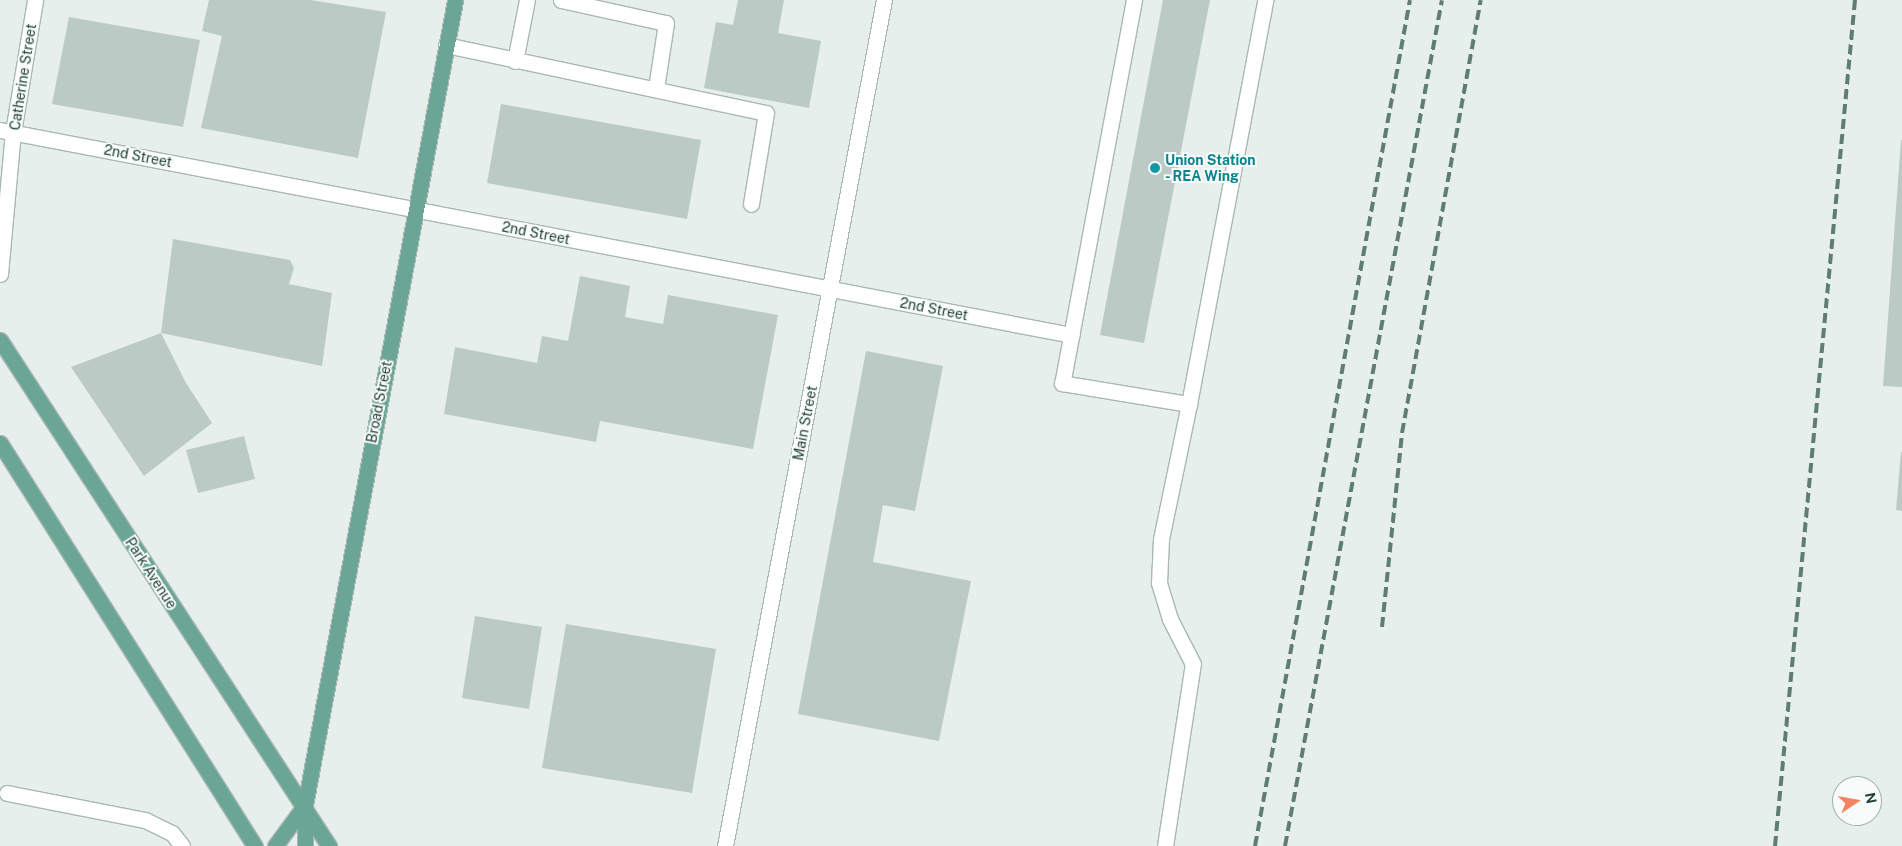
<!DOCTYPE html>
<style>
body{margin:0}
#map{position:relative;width:1902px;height:846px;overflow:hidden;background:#e6efeb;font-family:"Public Sans",sans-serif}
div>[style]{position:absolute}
.building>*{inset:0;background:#bbcac4}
.roads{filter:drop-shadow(1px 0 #a8b8b2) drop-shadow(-1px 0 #a8b8b2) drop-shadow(0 1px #a8b8b2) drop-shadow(0 -1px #a8b8b2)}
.minor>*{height:15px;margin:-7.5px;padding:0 7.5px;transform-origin:7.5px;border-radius:7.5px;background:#fff}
.major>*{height:15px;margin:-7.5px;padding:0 7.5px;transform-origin:7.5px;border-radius:7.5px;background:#6aa596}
.rail>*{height:4px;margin-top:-2px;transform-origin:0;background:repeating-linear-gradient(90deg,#5f7d75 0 10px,transparent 0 15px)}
.dots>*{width:14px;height:14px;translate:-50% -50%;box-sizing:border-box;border:2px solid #f7fbf9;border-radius:50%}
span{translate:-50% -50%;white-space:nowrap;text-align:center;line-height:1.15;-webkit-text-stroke:4px #f7fbf9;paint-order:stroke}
.street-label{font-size:14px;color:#24423a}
.culture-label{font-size:14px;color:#0d838f;font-weight:700}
.left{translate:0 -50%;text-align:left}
.north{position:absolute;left:1832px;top:776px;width:50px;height:50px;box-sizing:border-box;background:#f7fbf9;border:1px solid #a3b1ad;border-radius:50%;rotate:78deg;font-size:14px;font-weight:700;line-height:20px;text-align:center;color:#24423a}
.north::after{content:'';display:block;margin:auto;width:18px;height:22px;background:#f4845f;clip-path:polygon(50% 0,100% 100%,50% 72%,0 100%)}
</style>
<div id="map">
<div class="building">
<i style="clip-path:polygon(209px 0,310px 0,386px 12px,358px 158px,201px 128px,222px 36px,202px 31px)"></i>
<i style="clip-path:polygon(738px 0,784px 0,778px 33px,821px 41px,809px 108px,704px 88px,716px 22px,733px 25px)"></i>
<i style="clip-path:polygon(1163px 0,1210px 0,1144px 343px,1100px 335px)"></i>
<i style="clip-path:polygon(69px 17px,200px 40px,183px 127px,52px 104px)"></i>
<i style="clip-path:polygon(501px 104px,701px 140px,687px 219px,487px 183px)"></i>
<i style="clip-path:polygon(1901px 140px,1902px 140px,1902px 387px,1883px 386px)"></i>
<i style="clip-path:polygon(173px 239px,290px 260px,294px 268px,289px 284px,332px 293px,322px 366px,161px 333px)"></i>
<i style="clip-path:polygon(580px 276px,630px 286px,625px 317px,663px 324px,668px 295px,778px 315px,753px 449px,600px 421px,596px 442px,444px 414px,455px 347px,537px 363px,542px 336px,568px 341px)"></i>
<i style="clip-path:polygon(161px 333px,186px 383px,212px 423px,144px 476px,71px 367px)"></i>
<i style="clip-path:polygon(866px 351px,943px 366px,915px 511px,883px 505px,873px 562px,971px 581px,939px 741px,798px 714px)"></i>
<i style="clip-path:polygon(244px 436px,255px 479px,198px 493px,186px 450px)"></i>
<i style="clip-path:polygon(1901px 452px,1902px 452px,1902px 511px,1896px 510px)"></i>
<i style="clip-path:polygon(475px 616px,542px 627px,529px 709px,462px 698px)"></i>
<i style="clip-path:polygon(566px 624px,716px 649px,692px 793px,542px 768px)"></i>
</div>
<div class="roads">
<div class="minor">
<i style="left:561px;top:0;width:107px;rotate:12.4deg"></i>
<i style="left:666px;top:23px;width:66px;rotate:98.7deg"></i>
<i style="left:1134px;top:0;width:390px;rotate:100.6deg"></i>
<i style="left:1062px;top:383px;width:129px;rotate:9.4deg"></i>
<i style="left:1189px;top:404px;width:411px;rotate:-79.3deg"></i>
<i style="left:446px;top:45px;width:327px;rotate:12deg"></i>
<i style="left:766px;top:113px;width:92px;rotate:99.4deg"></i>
<i style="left:515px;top:61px;width:62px;rotate:-78.9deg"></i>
<i style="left:0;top:130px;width:1091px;rotate:10.83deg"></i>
<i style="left:0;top:274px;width:143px;rotate:-84.8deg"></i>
<i style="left:13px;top:132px;width:134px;rotate:-80.5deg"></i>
<i style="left:7px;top:793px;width:141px;rotate:11.1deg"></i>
<i style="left:145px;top:820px;width:30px;rotate:26deg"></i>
<i style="left:172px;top:833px;width:16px;rotate:52deg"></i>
<i style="left:725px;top:846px;width:861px;rotate:-79.36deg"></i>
<i style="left:1165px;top:846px;width:184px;rotate:-81.3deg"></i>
<i style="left:1193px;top:664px;width:51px;rotate:-117.1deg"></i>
<i style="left:1170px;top:619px;width:38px;rotate:-107deg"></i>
<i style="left:1159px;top:583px;width:44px;rotate:-87.4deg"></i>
<i style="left:1161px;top:539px;width:138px;rotate:-78.3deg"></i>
</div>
<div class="major">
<i style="left:0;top:340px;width:604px;rotate:56.97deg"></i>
<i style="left:0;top:443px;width:477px;rotate:57.7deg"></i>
<i style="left:275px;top:846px;width:51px;rotate:-53.8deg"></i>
<i style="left:305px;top:846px;width:41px;rotate:-90deg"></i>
<i style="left:305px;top:805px;width:819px;rotate:-79.44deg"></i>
</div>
</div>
<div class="rail">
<i style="left:1382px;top:627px;width:195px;rotate:-84.1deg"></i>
<i style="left:1402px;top:433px;width:440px;rotate:-79.7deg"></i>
<i style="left:1255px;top:846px;width:860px;rotate:-79.62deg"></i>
<i style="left:1285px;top:846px;width:860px;rotate:-79.49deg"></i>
<i style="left:1775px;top:846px;width:850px;rotate:-84.6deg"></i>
</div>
<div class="dots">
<i style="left:1155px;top:168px;background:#0f9aa8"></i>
</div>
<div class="street-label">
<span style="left:23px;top:77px;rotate:-81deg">Catherine Street</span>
<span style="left:138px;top:156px;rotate:11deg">2nd Street</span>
<span style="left:536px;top:233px;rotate:11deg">2nd Street</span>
<span style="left:934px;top:309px;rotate:11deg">2nd Street</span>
<span style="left:379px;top:402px;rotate:-79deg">Broad Street</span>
<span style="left:805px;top:423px;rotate:-79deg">Main Street</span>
<span style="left:151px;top:573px;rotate:57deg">Park Avenue</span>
</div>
<div class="culture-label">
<span class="left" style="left:1165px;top:168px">Union Station<br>- REA Wing</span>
</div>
<div class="north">N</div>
</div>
